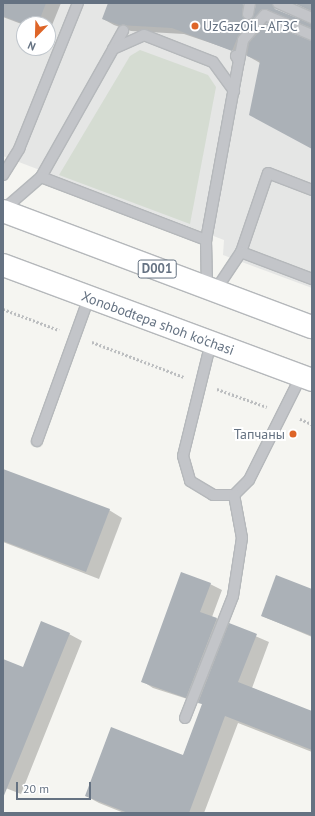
<!DOCTYPE html>
<meta charset="utf-8">
<style>
body{margin:0}
#map{position:relative;width:315px;height:816px;overflow:hidden;background:#f5f5f1;font-family:"PT Sans",sans-serif}
div>[style]{position:absolute}
.built>*{inset:0;background:#e5e6e5}
.green>*{inset:0;background:#d5dcd2}
.shadow>*{inset:0;background:#0003}
.building>*{inset:0;background:#abb1b7}
.path>*{height:2.5px;margin-top:-1.25px;transform-origin:0;background:repeating-linear-gradient(90deg,#bcbec0 0 2px,transparent 0 4px)}
.roads{filter:drop-shadow(1px 0 #b5b8bb) drop-shadow(-1px 0 #b5b8bb) drop-shadow(0 1px #b5b8bb) drop-shadow(0 -1px #b5b8bb)}
.lane>*{height:10px;margin:-5px;padding:0 5px;transform-origin:5px;border-radius:5px;background:#c3c5c9}
.highway>*{height:22px;margin:-11px;padding:0 11px;transform-origin:11px;border-radius:11px;background:#fff}
.dots>*{width:11px;height:11px;translate:-50% -50%;box-sizing:border-box;border:2px solid #fff;border-radius:50%}
span{translate:-50% -50%;white-space:nowrap;text-align:center;line-height:1.15;-webkit-text-stroke:4px #fff;paint-order:stroke}
.shield-label span{padding:1px 3px;background:#fff;border:1px solid;border-radius:3px;-webkit-text-stroke-width:0}
.shield-label{font-size:13px;color:#657282;font-weight:700}
.poi-label{font-size:14px;color:#657282}
.left{translate:0 -50%;text-align:left}
.right{translate:-100% -50%;text-align:right}
.street-label{font-size:14px;color:#657282}
.frame{position:absolute;inset:0;border:4px solid #657282;pointer-events:none}
.north{position:absolute;left:16px;top:16px;width:40px;height:40px;box-sizing:border-box;background:#fff;border:1px solid #c1c7cd;border-radius:50%;rotate:203deg;font-size:11px;font-weight:700;line-height:16px;text-align:center;color:#657282}
.north::after{content:'';display:block;margin:auto;width:14px;height:18px;background:#de6528;clip-path:polygon(50% 0,100% 100%,50% 72%,0 100%)}
.scale{position:absolute;left:16px;top:782px;width:75px;height:18px;box-sizing:border-box;border:2px solid #657282;border-top:0;padding-left:5px;font-size:12px;line-height:14px;white-space:nowrap;color:#657282;-webkit-text-stroke:3px #fff;paint-order:stroke}
</style>
<div id="map">
<div class="built">
<i style="clip-path:polygon(evenodd,3px 3px,312px 3px,312px 288px,223px 255px,224px 240px,3px 156px,3px 3px,24px 24px,48px 24px,48px 48px,24px 48px,24px 24px)"></i>
</div>
<div class="green">
<i style="clip-path:polygon(140px 50px,208px 75px,216px 87px,190px 224px,59px 175px,130px 56px)"></i>
</div>
<div class="shadow">
<i style="clip-path:polygon(3px 3px,61px 3px,48px 35px,48px 24px,24px 25px,3px 17px)"></i>
<i style="clip-path:polygon(109px 3px,239px 3px,271px 18px,266px 24px,312px 42px,312px 148px,260px 63px,246px 55px,184px 34px,131px 31px,114px 25px,103px 19px)"></i>
<i style="clip-path:polygon(294px 3px,312px 3px,312px 12px)"></i>
<i style="clip-path:polygon(281px 14px,312px 25px,312px 29px,294px 21px)"></i>
<i style="clip-path:polygon(3px 470px,109px 510px,122px 518px,99px 579px,3px 542px)"></i>
<i style="clip-path:polygon(210px 584px,222px 590px,212px 617px,269px 642px,252px 688px,312px 712px,312px 752px,238px 723px,204px 813px,124px 813px,99px 803px,86px 796px,183px 756px,203px 704px,153px 688px,142px 681px)"></i>
<i style="clip-path:polygon(312px 590px,312px 637px,262px 616px)"></i>
<i style="clip-path:polygon(69px 634px,82px 641px,21px 794px,3px 787px,3px 660px,23px 668px)"></i>
</div>
<div class="building">
<i style="clip-path:polygon(3px 3px,46px 3px,38px 24px,24px 24px,3px 16px)"></i>
<i style="clip-path:polygon(108px 3px,243px 3px,242px 16px,247px 20px,253px 18px,256px 3px,272px 3px,275px 9px,312px 24px,312px 28px,263px 9px,238px 36px,232px 51px,172px 28px,119px 25px,102px 19px)"></i>
<i style="clip-path:polygon(294px 3px,312px 3px,312px 11px)"></i>
<i style="clip-path:polygon(267px 23px,312px 41px,312px 149px,249px 115px,260px 61px,247px 56px,249px 43px)"></i>
<i style="clip-path:polygon(3px 469px,110px 509px,86px 572px,3px 541px)"></i>
<i style="clip-path:polygon(181px 572px,211px 583px,200px 612px,217px 618px,186px 698px,141px 682px)"></i>
<i style="clip-path:polygon(276px 575px,312px 589px,312px 636px,261px 616px)"></i>
<i style="clip-path:polygon(41px 621px,70px 633px,3px 798px,3px 659px,23px 667px)"></i>
<i style="clip-path:polygon(229px 623px,257px 634px,238px 682px,312px 711px,312px 750px,225px 716px,189px 813px,128px 813px,85px 796px,111px 727px,183px 755px,202px 704px,198px 703px)"></i>
</div>
<div class="path">
<i style="left:3px;top:309px;width:60px;rotate:20.6deg"></i>
<i style="left:92px;top:342px;width:98px;rotate:20.8deg"></i>
<i style="left:217px;top:389px;width:53px;rotate:19.8deg"></i>
<i style="left:300px;top:419px;width:13px;rotate:23deg"></i>
</div>
<div class="roads">
<div class="lane">
<i style="left:278px;top:3px;width:37px;rotate:24deg"></i>
<i style="left:248px;top:14px;width:11px;rotate:-80deg"></i>
<i style="left:113px;top:49px;width:21px;rotate:-61deg"></i>
<i style="left:239px;top:61px;width:21px;rotate:-79deg"></i>
<i style="left:243px;top:40px;width:33px;rotate:-49deg"></i>
<i style="left:265px;top:15px;width:51px;rotate:23.1deg"></i>
<i style="left:3px;top:175px;width:31px;rotate:-58deg"></i>
<i style="left:19px;top:149px;width:157px;rotate:-68deg"></i>
<i style="left:41px;top:177px;width:147px;rotate:-60.6deg"></i>
<i style="left:113px;top:49px;width:34px;rotate:-24deg"></i>
<i style="left:144px;top:35px;width:74px;rotate:21.4deg"></i>
<i style="left:213px;top:62px;width:36px;rotate:54deg"></i>
<i style="left:3px;top:210px;width:50px;rotate:-41deg"></i>
<i style="left:41px;top:177px;width:177px;rotate:20.9deg"></i>
<i style="left:241px;top:252px;width:83px;rotate:-71.1deg"></i>
<i style="left:268px;top:173px;width:47px;rotate:21.1deg"></i>
<i style="left:207px;top:288px;width:48px;rotate:-91.2deg"></i>
<i style="left:206px;top:240px;width:182px;rotate:-79.6deg"></i>
<i style="left:239px;top:61px;width:6px;rotate:-121deg"></i>
<i style="left:215px;top:291px;width:47px;rotate:-56.3deg"></i>
<i style="left:241px;top:252px;width:76px;rotate:20.8deg"></i>
<i style="left:211px;top:342px;width:117px;rotate:103.8deg"></i>
<i style="left:183px;top:456px;width:26px;rotate:74deg"></i>
<i style="left:190px;top:481px;width:27px;rotate:31deg"></i>
<i style="left:213px;top:495px;width:21px"></i>
<i style="left:234px;top:495px;width:21px;rotate:-45deg"></i>
<i style="left:249px;top:480px;width:116px;rotate:-63.4deg"></i>
<i style="left:37px;top:441px;width:153px;rotate:-70.1deg"></i>
<i style="left:185px;top:718px;width:131px;rotate:-68.5deg"></i>
<i style="left:233px;top:596px;width:59px;rotate:-81.2deg"></i>
<i style="left:242px;top:538px;width:44px;rotate:-100.5deg"></i>
</div>
<div class="highway">
<i style="left:3px;top:211px;width:330px;rotate:20.6deg"></i>
<i style="left:3px;top:265px;width:330px;rotate:20.4deg"></i>
</div>
</div>
<div class="dots">
<i style="left:195px;top:26px;background:#de6528"></i>
<i style="left:293px;top:434px;background:#de6528"></i>
</div>
<div class="shield-label">
<span style="left:157px;top:269px">D001</span>
</div>
<div class="poi-label">
<span class="left" style="left:203px;top:26px">UzGazOil - АГЗС</span>
<span class="right" style="left:285px;top:434px">Тапчаны</span>
</div>
<div class="street-label">
<span style="left:158px;top:323px;rotate:20deg">Xonobodtepa shoh ko'chasi</span>
</div>
<div class="frame"></div>
<div class="north">N</div>
<div class="scale">20 m</div>
</div>
